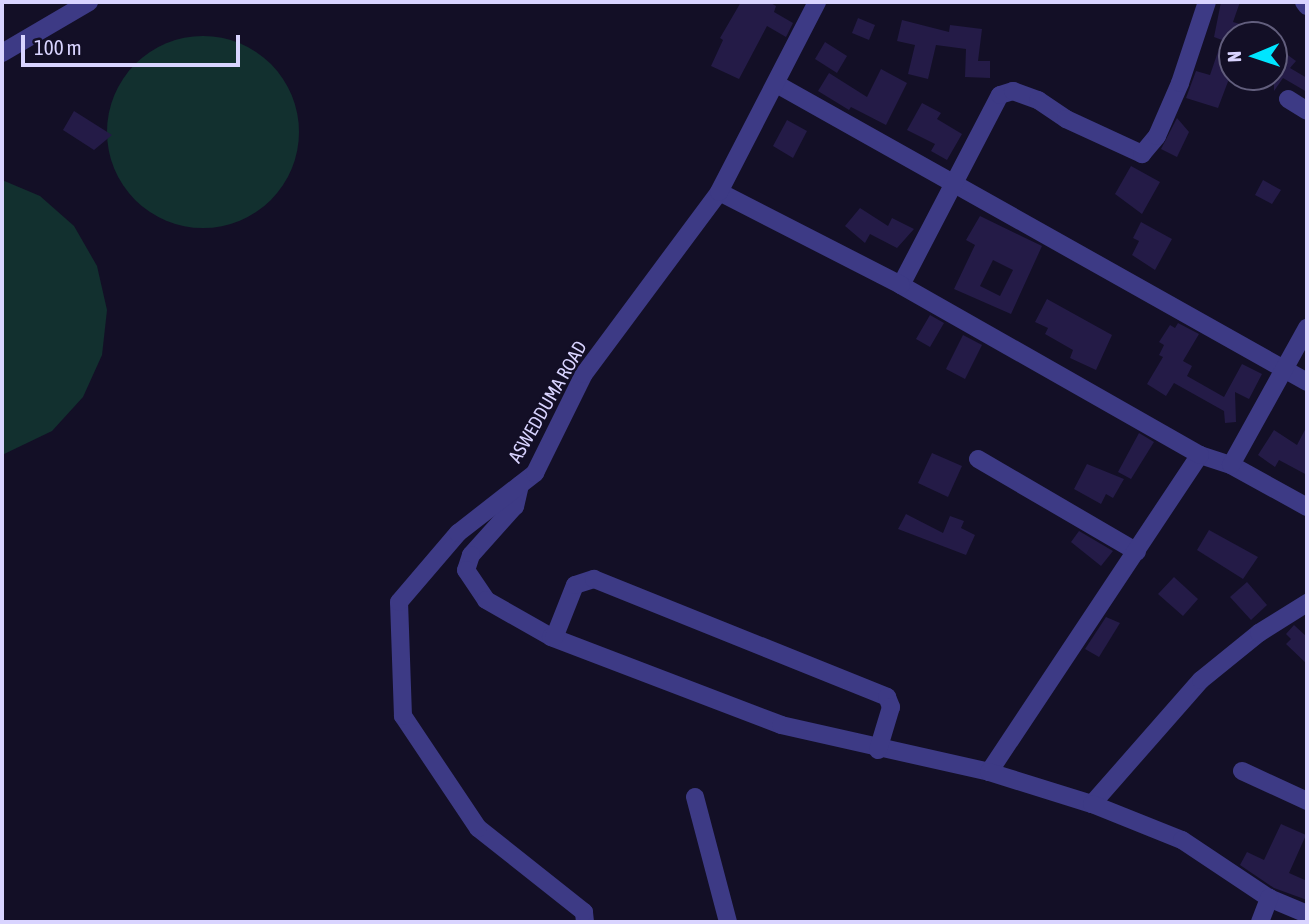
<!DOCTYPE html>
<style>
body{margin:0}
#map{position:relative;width:1309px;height:924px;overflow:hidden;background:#130f26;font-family:"Asap Condensed",sans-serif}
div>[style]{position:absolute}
.green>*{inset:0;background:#12302f}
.round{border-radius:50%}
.building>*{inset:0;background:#241b47}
.minor>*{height:18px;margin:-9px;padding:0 9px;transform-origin:9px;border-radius:9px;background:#3d3a85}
span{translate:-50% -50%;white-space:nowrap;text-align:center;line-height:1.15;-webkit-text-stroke:5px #130f26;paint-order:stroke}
.street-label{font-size:19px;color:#d9d4ff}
.frame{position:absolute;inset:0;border:4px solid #d9d4ff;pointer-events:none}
.north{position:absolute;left:1218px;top:21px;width:70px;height:70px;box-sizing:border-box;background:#130f26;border:2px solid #625e7d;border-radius:50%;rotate:268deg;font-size:19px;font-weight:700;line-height:28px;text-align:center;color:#d9d4ff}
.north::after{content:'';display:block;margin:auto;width:24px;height:32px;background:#00e5ff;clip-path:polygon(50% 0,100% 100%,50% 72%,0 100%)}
.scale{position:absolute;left:21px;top:35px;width:219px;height:32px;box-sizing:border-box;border:4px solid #d9d4ff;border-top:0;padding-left:9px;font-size:21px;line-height:24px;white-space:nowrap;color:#d9d4ff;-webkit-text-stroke:5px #130f26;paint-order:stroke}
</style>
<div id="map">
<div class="green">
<i class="round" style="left:107px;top:36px;width:192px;height:192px"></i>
<i style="clip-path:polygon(2px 180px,40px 196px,74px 226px,97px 266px,107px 310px,102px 355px,83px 397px,52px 431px,2px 455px)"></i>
</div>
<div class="building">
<i style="clip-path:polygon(741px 2px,769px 2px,776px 6px,774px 12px,793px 23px,786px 37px,767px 26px,739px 79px,711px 66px,723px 40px,720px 38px)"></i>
<i style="clip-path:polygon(1221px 2px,1240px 2px,1233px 22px,1243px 25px,1240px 35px,1232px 35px,1232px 71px,1218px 108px,1186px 98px,1196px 71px,1210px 75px,1222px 40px,1214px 37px)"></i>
<i style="clip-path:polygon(858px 18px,875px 25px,869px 40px,852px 33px)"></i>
<i style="clip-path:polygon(902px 20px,949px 32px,950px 25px,982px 29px,978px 61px,990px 61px,990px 78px,965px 77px,966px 49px,936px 45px,928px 79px,908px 74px,915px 45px,897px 41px)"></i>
<i style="clip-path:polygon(825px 42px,847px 56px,837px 73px,815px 59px)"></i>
<i style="clip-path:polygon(1274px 45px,1296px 61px,1290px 68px,1307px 78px,1307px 92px,1283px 78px,1274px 91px)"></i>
<i style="clip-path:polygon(881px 69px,907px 83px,886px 125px,851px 107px,849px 110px,818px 91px,829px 73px,867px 97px)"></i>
<i style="clip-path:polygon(922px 103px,941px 113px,937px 119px,962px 134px,947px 160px,931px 151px,935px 144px,907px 130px)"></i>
<i style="clip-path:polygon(74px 111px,112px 135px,94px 150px,63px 130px)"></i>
<i style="clip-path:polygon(1177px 118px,1189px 132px,1177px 157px,1161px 149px)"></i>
<i style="clip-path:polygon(787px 120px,807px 131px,793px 158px,773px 146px)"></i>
<i style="clip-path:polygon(1131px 166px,1160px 182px,1142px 214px,1115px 194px)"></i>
<i style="clip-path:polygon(1263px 180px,1281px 190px,1272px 204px,1255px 195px)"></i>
<i style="clip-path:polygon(860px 208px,888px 226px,892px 218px,914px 229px,897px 248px,870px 234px,865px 243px,845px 226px)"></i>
<i style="clip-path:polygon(evenodd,980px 216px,1042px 246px,1011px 314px,954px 289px,975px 245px,966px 240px,980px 216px,993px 260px,1013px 270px,1000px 296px,980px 286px,993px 260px)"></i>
<i style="clip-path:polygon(1141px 222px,1172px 239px,1155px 270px,1132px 255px,1139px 241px,1133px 238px)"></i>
<i style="clip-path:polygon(1047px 299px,1112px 335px,1096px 370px,1070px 358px,1073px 350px,1045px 334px,1048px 328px,1035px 322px)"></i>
<i style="clip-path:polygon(930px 315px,944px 323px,930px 347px,916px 339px)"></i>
<i style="clip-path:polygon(1178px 323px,1199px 334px,1183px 361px,1192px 366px,1187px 376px,1224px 397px,1242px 364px,1262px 374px,1249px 399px,1235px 392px,1236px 422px,1225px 423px,1224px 411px,1174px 383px,1166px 396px,1147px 384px,1163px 357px,1159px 355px,1164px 345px,1159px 342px,1170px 325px,1175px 328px)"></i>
<i style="clip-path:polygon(963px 335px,982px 345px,965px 379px,946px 369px)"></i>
<i style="clip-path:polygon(1307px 426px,1307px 475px,1279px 460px,1275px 467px,1258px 455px,1274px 430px,1297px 445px)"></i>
<i style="clip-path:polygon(1139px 433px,1154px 442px,1131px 479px,1118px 472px)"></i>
<i style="clip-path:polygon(932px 453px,962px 466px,948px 497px,918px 483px)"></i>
<i style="clip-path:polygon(1087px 464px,1124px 479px,1113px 498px,1106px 494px,1101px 504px,1074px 489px)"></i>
<i style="clip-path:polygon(906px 514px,943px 533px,950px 516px,964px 521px,961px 528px,975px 535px,966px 555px,898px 529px)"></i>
<i style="clip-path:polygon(1209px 530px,1258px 557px,1243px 579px,1197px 550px)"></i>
<i style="clip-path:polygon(1079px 531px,1113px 551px,1101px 566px,1071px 542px)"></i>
<i style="clip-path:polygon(1174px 577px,1198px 599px,1183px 616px,1158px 594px)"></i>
<i style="clip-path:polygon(1247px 582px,1267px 605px,1251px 620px,1230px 597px)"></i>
<i style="clip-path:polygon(1106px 617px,1120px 623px,1099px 657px,1085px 649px)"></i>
<i style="clip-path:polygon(1294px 625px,1307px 637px,1307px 664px,1286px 644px,1291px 639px,1286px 634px)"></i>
<i style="clip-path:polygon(1281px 824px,1306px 835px,1289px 873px,1307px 881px,1307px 900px,1274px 888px,1240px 865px,1247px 852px,1264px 860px)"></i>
</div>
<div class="minor">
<i style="left:1304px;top:2px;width:5px;rotate:53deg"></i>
<i style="left:2px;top:53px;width:101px;rotate:-30.4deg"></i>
<i style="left:780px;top:86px;width:604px;rotate:29.32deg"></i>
<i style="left:1288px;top:99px;width:22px;rotate:32deg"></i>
<i style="left:901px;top:285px;width:214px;rotate:-62.5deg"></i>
<i style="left:1000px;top:95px;width:14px;rotate:-17deg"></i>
<i style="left:1013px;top:91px;width:27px;rotate:20deg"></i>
<i style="left:1038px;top:100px;width:34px;rotate:34deg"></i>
<i style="left:1066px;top:119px;width:84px;rotate:24.7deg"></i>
<i style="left:1142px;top:154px;width:23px;rotate:-50deg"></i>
<i style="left:1157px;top:136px;width:58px;rotate:-66.5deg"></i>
<i style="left:1180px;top:83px;width:85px;rotate:-71.6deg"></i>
<i style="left:1200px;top:455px;width:33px;rotate:18deg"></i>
<i style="left:1231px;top:465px;width:87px;rotate:28.9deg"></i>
<i style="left:978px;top:459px;width:184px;rotate:30.3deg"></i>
<i style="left:1231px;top:465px;width:157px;rotate:-61deg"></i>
<i style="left:520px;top:485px;width:22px;rotate:103deg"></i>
<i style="left:515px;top:506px;width:66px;rotate:131.9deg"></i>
<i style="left:471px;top:555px;width:16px;rotate:108deg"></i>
<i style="left:466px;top:570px;width:36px;rotate:56deg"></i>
<i style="left:486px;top:600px;width:75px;rotate:29.6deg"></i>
<i style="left:551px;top:637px;width:246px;rotate:20.9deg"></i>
<i style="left:781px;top:725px;width:213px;rotate:12.7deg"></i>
<i style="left:989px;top:772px;width:381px;rotate:-56.4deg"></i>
<i style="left:1200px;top:455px;width:344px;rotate:-150.4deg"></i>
<i style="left:901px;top:285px;width:204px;rotate:-152.9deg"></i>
<i style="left:554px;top:638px;width:57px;rotate:-68.4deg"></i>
<i style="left:575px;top:585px;width:20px;rotate:-18deg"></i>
<i style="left:594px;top:579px;width:316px;rotate:21.9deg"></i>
<i style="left:887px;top:697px;width:11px;rotate:68deg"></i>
<i style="left:891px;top:707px;width:45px;rotate:106.8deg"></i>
<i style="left:1242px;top:771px;width:72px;rotate:24.8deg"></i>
<i style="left:989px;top:772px;width:108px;rotate:17.3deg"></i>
<i style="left:1092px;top:804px;width:165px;rotate:-48.7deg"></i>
<i style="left:1201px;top:680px;width:75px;rotate:-39deg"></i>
<i style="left:1259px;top:633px;width:57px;rotate:-32deg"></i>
<i style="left:695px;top:797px;width:129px;rotate:75.2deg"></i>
<i style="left:1092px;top:804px;width:97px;rotate:21.8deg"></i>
<i style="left:1182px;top:840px;width:105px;rotate:33.7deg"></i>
<i style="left:1269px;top:898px;width:41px;rotate:22.8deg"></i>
<i style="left:585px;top:922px;width:10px;rotate:-96deg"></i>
<i style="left:584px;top:912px;width:135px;rotate:-141.6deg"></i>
<i style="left:478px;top:828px;width:135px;rotate:-123.8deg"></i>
<i style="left:403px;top:716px;width:114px;rotate:-92deg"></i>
<i style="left:399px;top:602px;width:91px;rotate:-49.5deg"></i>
<i style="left:458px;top:533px;width:98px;rotate:-37.9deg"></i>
<i style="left:535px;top:473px;width:110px;rotate:-63.7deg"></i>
<i style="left:584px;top:374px;width:227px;rotate:-53.4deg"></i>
<i style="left:719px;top:192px;width:214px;rotate:-62.7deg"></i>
<i style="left:1260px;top:922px;width:26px;rotate:-69deg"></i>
</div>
<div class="street-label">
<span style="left:548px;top:402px;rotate:-60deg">ASWEDDUMA ROAD</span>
</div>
<div class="frame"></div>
<div class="north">N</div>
<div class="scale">100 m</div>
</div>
